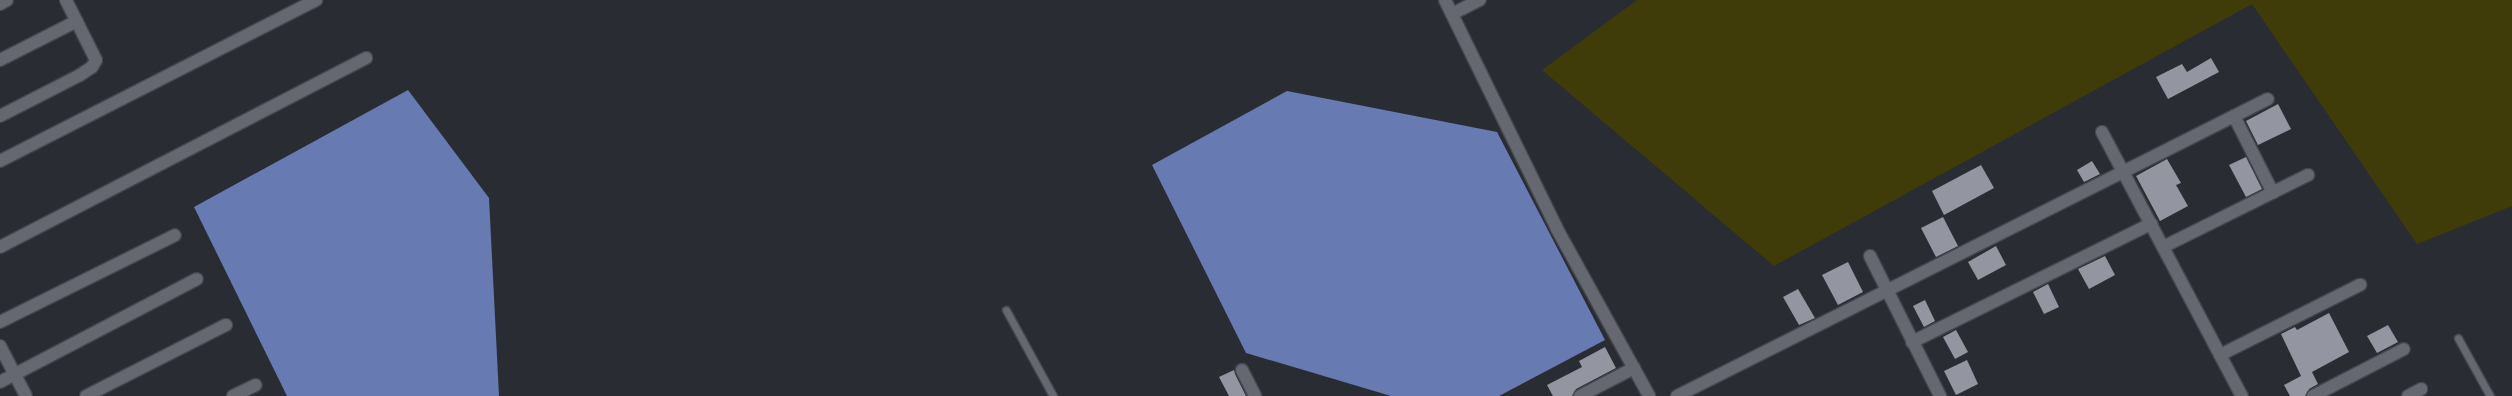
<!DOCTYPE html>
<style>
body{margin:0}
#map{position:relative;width:2512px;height:396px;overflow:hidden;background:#292c33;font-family:Overpass,sans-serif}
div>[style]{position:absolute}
.green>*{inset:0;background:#403c0a}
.water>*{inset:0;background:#687ab2}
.building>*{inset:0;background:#9396a0}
.roads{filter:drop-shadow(1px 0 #45474e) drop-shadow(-1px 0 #45474e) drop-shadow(0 1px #45474e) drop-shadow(0 -1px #45474e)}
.lane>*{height:7px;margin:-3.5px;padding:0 3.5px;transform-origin:3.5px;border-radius:3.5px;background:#656871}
.street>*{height:12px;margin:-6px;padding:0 6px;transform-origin:6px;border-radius:6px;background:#656871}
span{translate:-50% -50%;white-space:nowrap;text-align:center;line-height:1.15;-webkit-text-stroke:5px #131418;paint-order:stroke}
</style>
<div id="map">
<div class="green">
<i style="clip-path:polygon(1637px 0,2512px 0,2512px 206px,2417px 244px,2252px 4px,1774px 266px,1542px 70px)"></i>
</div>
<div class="water">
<i style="clip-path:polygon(408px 90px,489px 198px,499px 396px,287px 396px,194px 207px)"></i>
<i style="clip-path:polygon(1287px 91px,1497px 132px,1605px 340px,1499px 396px,1391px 396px,1246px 353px,1152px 165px)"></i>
</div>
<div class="building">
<i style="clip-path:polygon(2211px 58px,2219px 72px,2168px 99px,2156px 77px,2182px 64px,2187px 72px)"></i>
<i style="clip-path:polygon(2278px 104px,2291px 129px,2258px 145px,2246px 121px)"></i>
<i style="clip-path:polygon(2246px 157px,2262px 189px,2246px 197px,2229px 165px)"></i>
<i style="clip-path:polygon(2167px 159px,2181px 183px,2176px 185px,2188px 206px,2160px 221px,2136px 176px)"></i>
<i style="clip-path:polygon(2092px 161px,2100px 174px,2084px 182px,2077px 170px)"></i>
<i style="clip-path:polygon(1981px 165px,1994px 188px,1944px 215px,1932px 191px)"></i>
<i style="clip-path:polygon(1943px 217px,1958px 246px,1936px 257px,1921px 228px)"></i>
<i style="clip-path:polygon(1996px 246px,2006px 265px,1978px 280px,1968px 262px)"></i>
<i style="clip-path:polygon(2105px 256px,2115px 275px,2089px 289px,2078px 269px)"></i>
<i style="clip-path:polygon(1848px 262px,1863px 292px,1838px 305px,1822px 275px)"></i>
<i style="clip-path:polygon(2048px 284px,2059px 307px,2044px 314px,2033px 292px)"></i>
<i style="clip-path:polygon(1798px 289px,1815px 318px,1799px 325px,1783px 297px)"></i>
<i style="clip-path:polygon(1925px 300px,1935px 321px,1924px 327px,1913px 306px)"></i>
<i style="clip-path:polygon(2329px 313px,2349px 352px,2312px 372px,2318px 384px,2309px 389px,2305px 396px,2290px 396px,2284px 385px,2301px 376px,2281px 334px,2295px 327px,2297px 330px)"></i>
<i style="clip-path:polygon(2388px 325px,2398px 342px,2377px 353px,2367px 336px)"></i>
<i style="clip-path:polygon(1956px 330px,1968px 352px,1955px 359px,1943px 337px)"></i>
<i style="clip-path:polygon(1605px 347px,1616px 368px,1576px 389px,1572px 396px,1553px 396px,1547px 385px,1582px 367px,1579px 361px)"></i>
<i style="clip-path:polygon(1967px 360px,1978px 384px,1956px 395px,1944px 371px)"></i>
<i style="clip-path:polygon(1234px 370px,1235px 374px,1246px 396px,1229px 396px,1219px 377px)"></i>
</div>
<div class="roads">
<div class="lane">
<i style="left:1006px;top:310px;width:98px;rotate:61.3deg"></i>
<i style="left:2458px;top:338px;width:66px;rotate:61.1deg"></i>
</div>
<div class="street">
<i style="left:1445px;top:0;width:255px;rotate:63.9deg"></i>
<i style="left:1557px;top:229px;width:191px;rotate:61.1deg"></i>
<i style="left:0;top:4px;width:8px;rotate:-30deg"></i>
<i style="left:1452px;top:14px;width:31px;rotate:-27deg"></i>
<i style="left:0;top:60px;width:86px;rotate:-26.9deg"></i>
<i style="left:0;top:116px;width:90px;rotate:-27.1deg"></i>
<i style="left:80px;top:75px;width:14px;rotate:-34deg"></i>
<i style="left:92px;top:67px;width:8px;rotate:-60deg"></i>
<i style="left:96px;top:60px;width:67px;rotate:-116.6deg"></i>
<i style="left:2234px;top:116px;width:86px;rotate:63.1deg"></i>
<i style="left:2102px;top:132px;width:299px;rotate:62.1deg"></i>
<i style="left:0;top:161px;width:355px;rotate:-27deg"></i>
<i style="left:0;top:247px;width:412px;rotate:-27.3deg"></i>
<i style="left:2163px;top:247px;width:162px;rotate:-26.4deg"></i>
<i style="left:1870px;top:256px;width:157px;rotate:63.4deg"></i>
<i style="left:0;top:322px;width:195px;rotate:-26.4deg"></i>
<i style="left:1912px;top:342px;width:267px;rotate:-26.3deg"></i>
<i style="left:0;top:346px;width:56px;rotate:62.5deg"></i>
<i style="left:2220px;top:355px;width:157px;rotate:-26.6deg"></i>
<i style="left:1242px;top:370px;width:29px;rotate:63deg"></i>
<i style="left:0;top:382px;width:222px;rotate:-27.6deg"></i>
<i style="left:86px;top:396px;width:157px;rotate:-26.9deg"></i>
<i style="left:233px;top:396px;width:25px;rotate:-26deg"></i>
<i style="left:1580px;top:396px;width:61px;rotate:-27.4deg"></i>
<i style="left:1677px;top:396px;width:661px;rotate:-26.68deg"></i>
<i style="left:2313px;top:396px;width:102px;rotate:-27.3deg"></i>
<i style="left:2408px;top:396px;width:15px;rotate:-28deg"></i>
</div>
</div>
</div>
